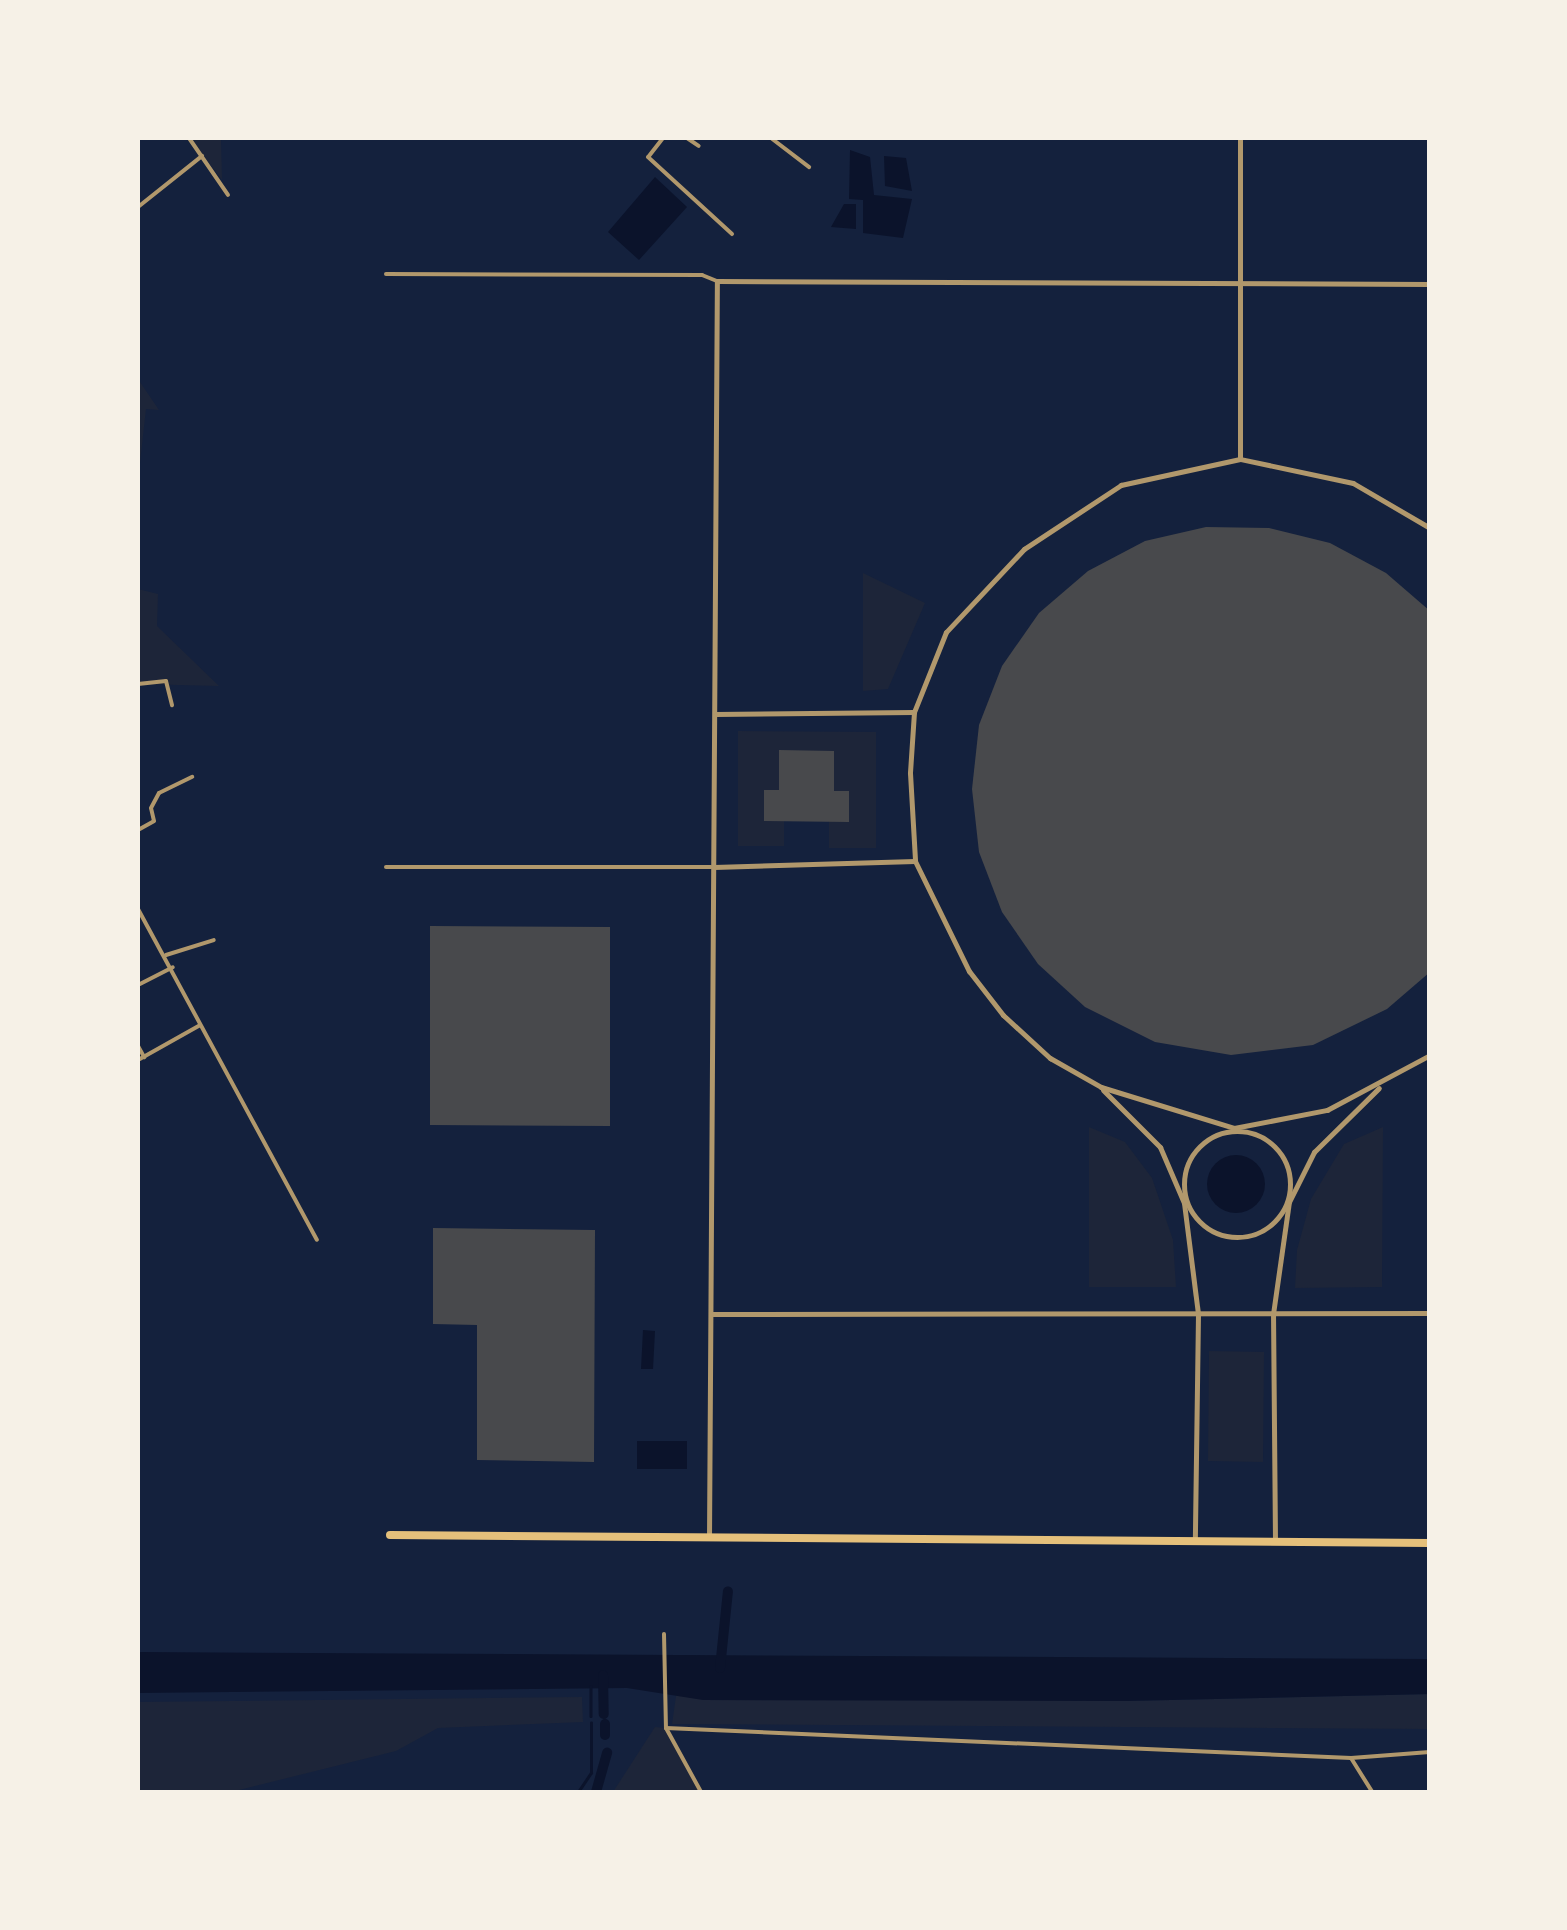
<!DOCTYPE html>
<style>
body{margin:0}
#map{position:relative;width:1567px;height:1930px;overflow:hidden;background:#14213d;font-family:"Source Serif 4",serif}
div>[style]{position:absolute}
.green>*{inset:0;background:#1d2539}
.water>*{inset:0;background:#0b132b}
.round{border-radius:50%}
.stream>*{height:2.5px;margin:-1.25px;padding:0 1.25px;transform-origin:1.25px;border-radius:1.25px;background:#0b132b}
.canal>*{height:10px;margin:-5px;padding:0 5px;transform-origin:5px;border-radius:5px;background:#0b132b}
.building>*{inset:0;background:#48494c}
.minor>*{height:4px;margin:-2px;padding:0 2px;transform-origin:2px;border-radius:2px;background:#b1986c}
.tertiary>*{height:5px;margin:-2.5px;padding:0 2.5px;transform-origin:2.5px;border-radius:2.5px;background:#b1986c}
.tertiary>.ring{margin:-2.5px;padding:0;box-sizing:content-box;background:none;border:5px solid #b1986c;border-radius:50%}
.primary>*{height:8px;margin:-4px;padding:0 4px;transform-origin:4px;border-radius:4px;background:#e5c07b}
span{translate:-50% -50%;white-space:nowrap;text-align:center;line-height:1.15;-webkit-text-stroke:8px #f6f1e7;paint-order:stroke}
.frame{position:absolute;inset:0;border:140px solid #f6f1e7;pointer-events:none}
</style>
<div id="map">
<div class="green">
<i style="clip-path:polygon(190px 138px,221px 138px,222px 180px)"></i>
<i style="clip-path:polygon(138px 379px,159px 410px,146px 409px,138px 481px)"></i>
<i style="clip-path:polygon(863px 573px,925px 603px,888px 689px,863px 691px)"></i>
<i style="clip-path:polygon(138px 589px,158px 594px,157px 626px,219px 686px,138px 684px)"></i>
<i style="clip-path:polygon(738px 731px,876px 732px,876px 848px,829px 848px,829px 822px,848px 791px,834px 791px,834px 751px,779px 751px,779px 790px,764px 790px,764px 820px,784px 821px,784px 846px,738px 846px)"></i>
<i style="clip-path:polygon(1089px 1127px,1125px 1142px,1152px 1178px,1173px 1240px,1176px 1287px,1089px 1287px)"></i>
<i style="clip-path:polygon(1383px 1127px,1382px 1287px,1295px 1288px,1297px 1250px,1311px 1199px,1344px 1144px)"></i>
<i style="clip-path:polygon(1209px 1351px,1264px 1352px,1263px 1462px,1208px 1461px)"></i>
<i style="clip-path:polygon(1430px 1694px,1429px 1729px,672px 1724px,676px 1696px,1125px 1701px)"></i>
<i style="clip-path:polygon(582px 1697px,583px 1722px,438px 1728px,396px 1751px,231px 1792px,138px 1792px,138px 1702px)"></i>
<i style="clip-path:polygon(655px 1727px,666px 1728px,701px 1792px,613px 1792px)"></i>
</div>
<div class="water">
<i style="clip-path:polygon(850px 150px,870px 157px,874px 195px,912px 199px,903px 238px,863px 233px,863px 200px,849px 199px)"></i>
<i style="clip-path:polygon(884px 156px,906px 158px,912px 191px,885px 186px)"></i>
<i style="clip-path:polygon(655px 177px,687px 207px,639px 260px,608px 232px)"></i>
<i style="clip-path:polygon(844px 204px,856px 204px,856px 229px,831px 227px)"></i>
<i class="round" style="left:1207px;top:1155px;width:58px;height:58px"></i>
<i style="clip-path:polygon(643px 1330px,655px 1331px,653px 1369px,641px 1369px)"></i>
<i style="clip-path:polygon(687px 1441px,687px 1469px,637px 1469px,637px 1441px)"></i>
<i style="clip-path:polygon(138px 1652px,1429px 1659px,1430px 1694px,1125px 1701px,703px 1700px,627px 1688px,138px 1693px)"></i>
</div>
<div class="stream">
<i style="left:591px;top:1686px;width:30px;rotate:90deg"></i>
<i style="left:578px;top:1792px;width:23px;rotate:-56deg"></i>
<i style="left:591px;top:1773px;width:50px;rotate:-90deg"></i>
</div>
<div class="canal">
<i style="left:720px;top:1668px;width:77px;rotate:-84.1deg"></i>
<i style="left:603px;top:1675px;width:39px;rotate:89deg"></i>
<i style="left:605px;top:1724px;width:11px;rotate:90deg"></i>
<i style="left:596px;top:1792px;width:41px;rotate:-74.2deg"></i>
</div>
<div class="building">
<i style="clip-path:polygon(1206px 527px,1269px 528px,1330px 543px,1386px 573px,1430px 611px,1430px 972px,1387px 1009px,1313px 1045px,1231px 1055px,1155px 1042px,1085px 1007px,1038px 964px,1002px 912px,979px 852px,972px 789px,979px 725px,1002px 666px,1039px 613px,1088px 571px,1145px 541px)"></i>
<i style="clip-path:polygon(779px 750px,834px 751px,834px 791px,849px 791px,849px 822px,764px 821px,764px 790px,779px 790px)"></i>
<i style="clip-path:polygon(430px 926px,610px 927px,610px 1126px,430px 1125px)"></i>
<i style="clip-path:polygon(433px 1228px,595px 1230px,594px 1462px,477px 1460px,477px 1325px,433px 1324px)"></i>
</div>
<div class="minor">
<i style="left:189px;top:138px;width:69px;rotate:55.6deg"></i>
<i style="left:663px;top:138px;width:24px;rotate:128deg"></i>
<i style="left:648px;top:157px;width:114px;rotate:42.5deg"></i>
<i style="left:687px;top:138px;width:14px;rotate:34deg"></i>
<i style="left:771px;top:138px;width:48px;rotate:37.3deg"></i>
<i style="left:138px;top:207px;width:82px;rotate:-38.6deg"></i>
<i style="left:386px;top:274px;width:316px;rotate:0.2deg"></i>
<i style="left:702px;top:275px;width:16px;rotate:22deg"></i>
<i style="left:138px;top:684px;width:28px;rotate:-6deg"></i>
<i style="left:166px;top:681px;width:25px;rotate:76deg"></i>
<i style="left:138px;top:830px;width:18px;rotate:-29deg"></i>
<i style="left:154px;top:821px;width:13px;rotate:-103deg"></i>
<i style="left:151px;top:808px;width:17px;rotate:-62deg"></i>
<i style="left:159px;top:793px;width:37px;rotate:-26deg"></i>
<i style="left:386px;top:867px;width:325px"></i>
<i style="left:138px;top:909px;width:376px;rotate:61.6deg"></i>
<i style="left:166px;top:955px;width:50px;rotate:-17.4deg"></i>
<i style="left:138px;top:985px;width:39px;rotate:-27deg"></i>
<i style="left:138px;top:1046px;width:13px;rotate:61deg"></i>
<i style="left:138px;top:1060px;width:71px;rotate:-29.4deg"></i>
<i style="left:664px;top:1634px;width:94px;rotate:88.8deg"></i>
<i style="left:666px;top:1728px;width:73px;rotate:61.3deg"></i>
<i style="left:666px;top:1728px;width:686px;rotate:2.51deg"></i>
<i style="left:1351px;top:1758px;width:79px;rotate:-4.3deg"></i>
<i style="left:1351px;top:1758px;width:40px;rotate:58deg"></i>
</div>
<div class="tertiary">
<i style="left:1240px;top:138px;width:321px;rotate:90deg"></i>
<i style="left:1430px;top:528px;width:89px;rotate:-149.7deg"></i>
<i style="left:1353px;top:483px;width:116px;rotate:-168deg"></i>
<i style="left:1240px;top:459px;width:122px;rotate:167.7deg"></i>
<i style="left:1121px;top:485px;width:116px;rotate:146.6deg"></i>
<i style="left:1024px;top:549px;width:114px;rotate:133.2deg"></i>
<i style="left:946px;top:632px;width:86px;rotate:111.8deg"></i>
<i style="left:914px;top:712px;width:61px;rotate:93.8deg"></i>
<i style="left:910px;top:773px;width:88px;rotate:86.7deg"></i>
<i style="left:915px;top:861px;width:123px;rotate:63.9deg"></i>
<i style="left:969px;top:971px;width:56px;rotate:52.3deg"></i>
<i style="left:1003px;top:1015px;width:64px;rotate:42.5deg"></i>
<i style="left:1050px;top:1058px;width:59px;rotate:29.6deg"></i>
<i style="left:1101px;top:1087px;width:139px;rotate:17.1deg"></i>
<i style="left:1234px;top:1128px;width:95px;rotate:-11deg"></i>
<i style="left:1327px;top:1110px;width:117px;rotate:-28.1deg"></i>
<i style="left:715px;top:714px;width:199px;rotate:-0.6deg"></i>
<i style="left:714px;top:867px;width:201px;rotate:-1.7deg"></i>
<i style="left:1103px;top:1090px;width:81px;rotate:45deg"></i>
<i style="left:1160px;top:1147px;width:61px;rotate:66.8deg"></i>
<i style="left:1184px;top:1203px;width:112px;rotate:82.8deg"></i>
<i style="left:1198px;top:1314px;width:227px;rotate:90.8deg"></i>
<i class="ring" style="left:1184px;top:1131px;width:101px;height:101px"></i>
<i style="left:711px;top:1314px;width:719px;rotate:-0.08deg"></i>
<i style="left:709px;top:1538px;width:1257px;rotate:-89.64deg"></i>
<i style="left:717px;top:281px;width:713px;rotate:0.24deg"></i>
<i style="left:1275px;top:1541px;width:227px;rotate:-90.5deg"></i>
<i style="left:1273px;top:1314px;width:113px;rotate:-81.9deg"></i>
<i style="left:1289px;top:1202px;width:56px;rotate:-63.4deg"></i>
<i style="left:1314px;top:1152px;width:91px;rotate:-44.6deg"></i>
</div>
<div class="primary">
<i style="left:390px;top:1535px;width:1040px;rotate:0.44deg"></i>
</div>
<div class="frame"></div>
</div>
